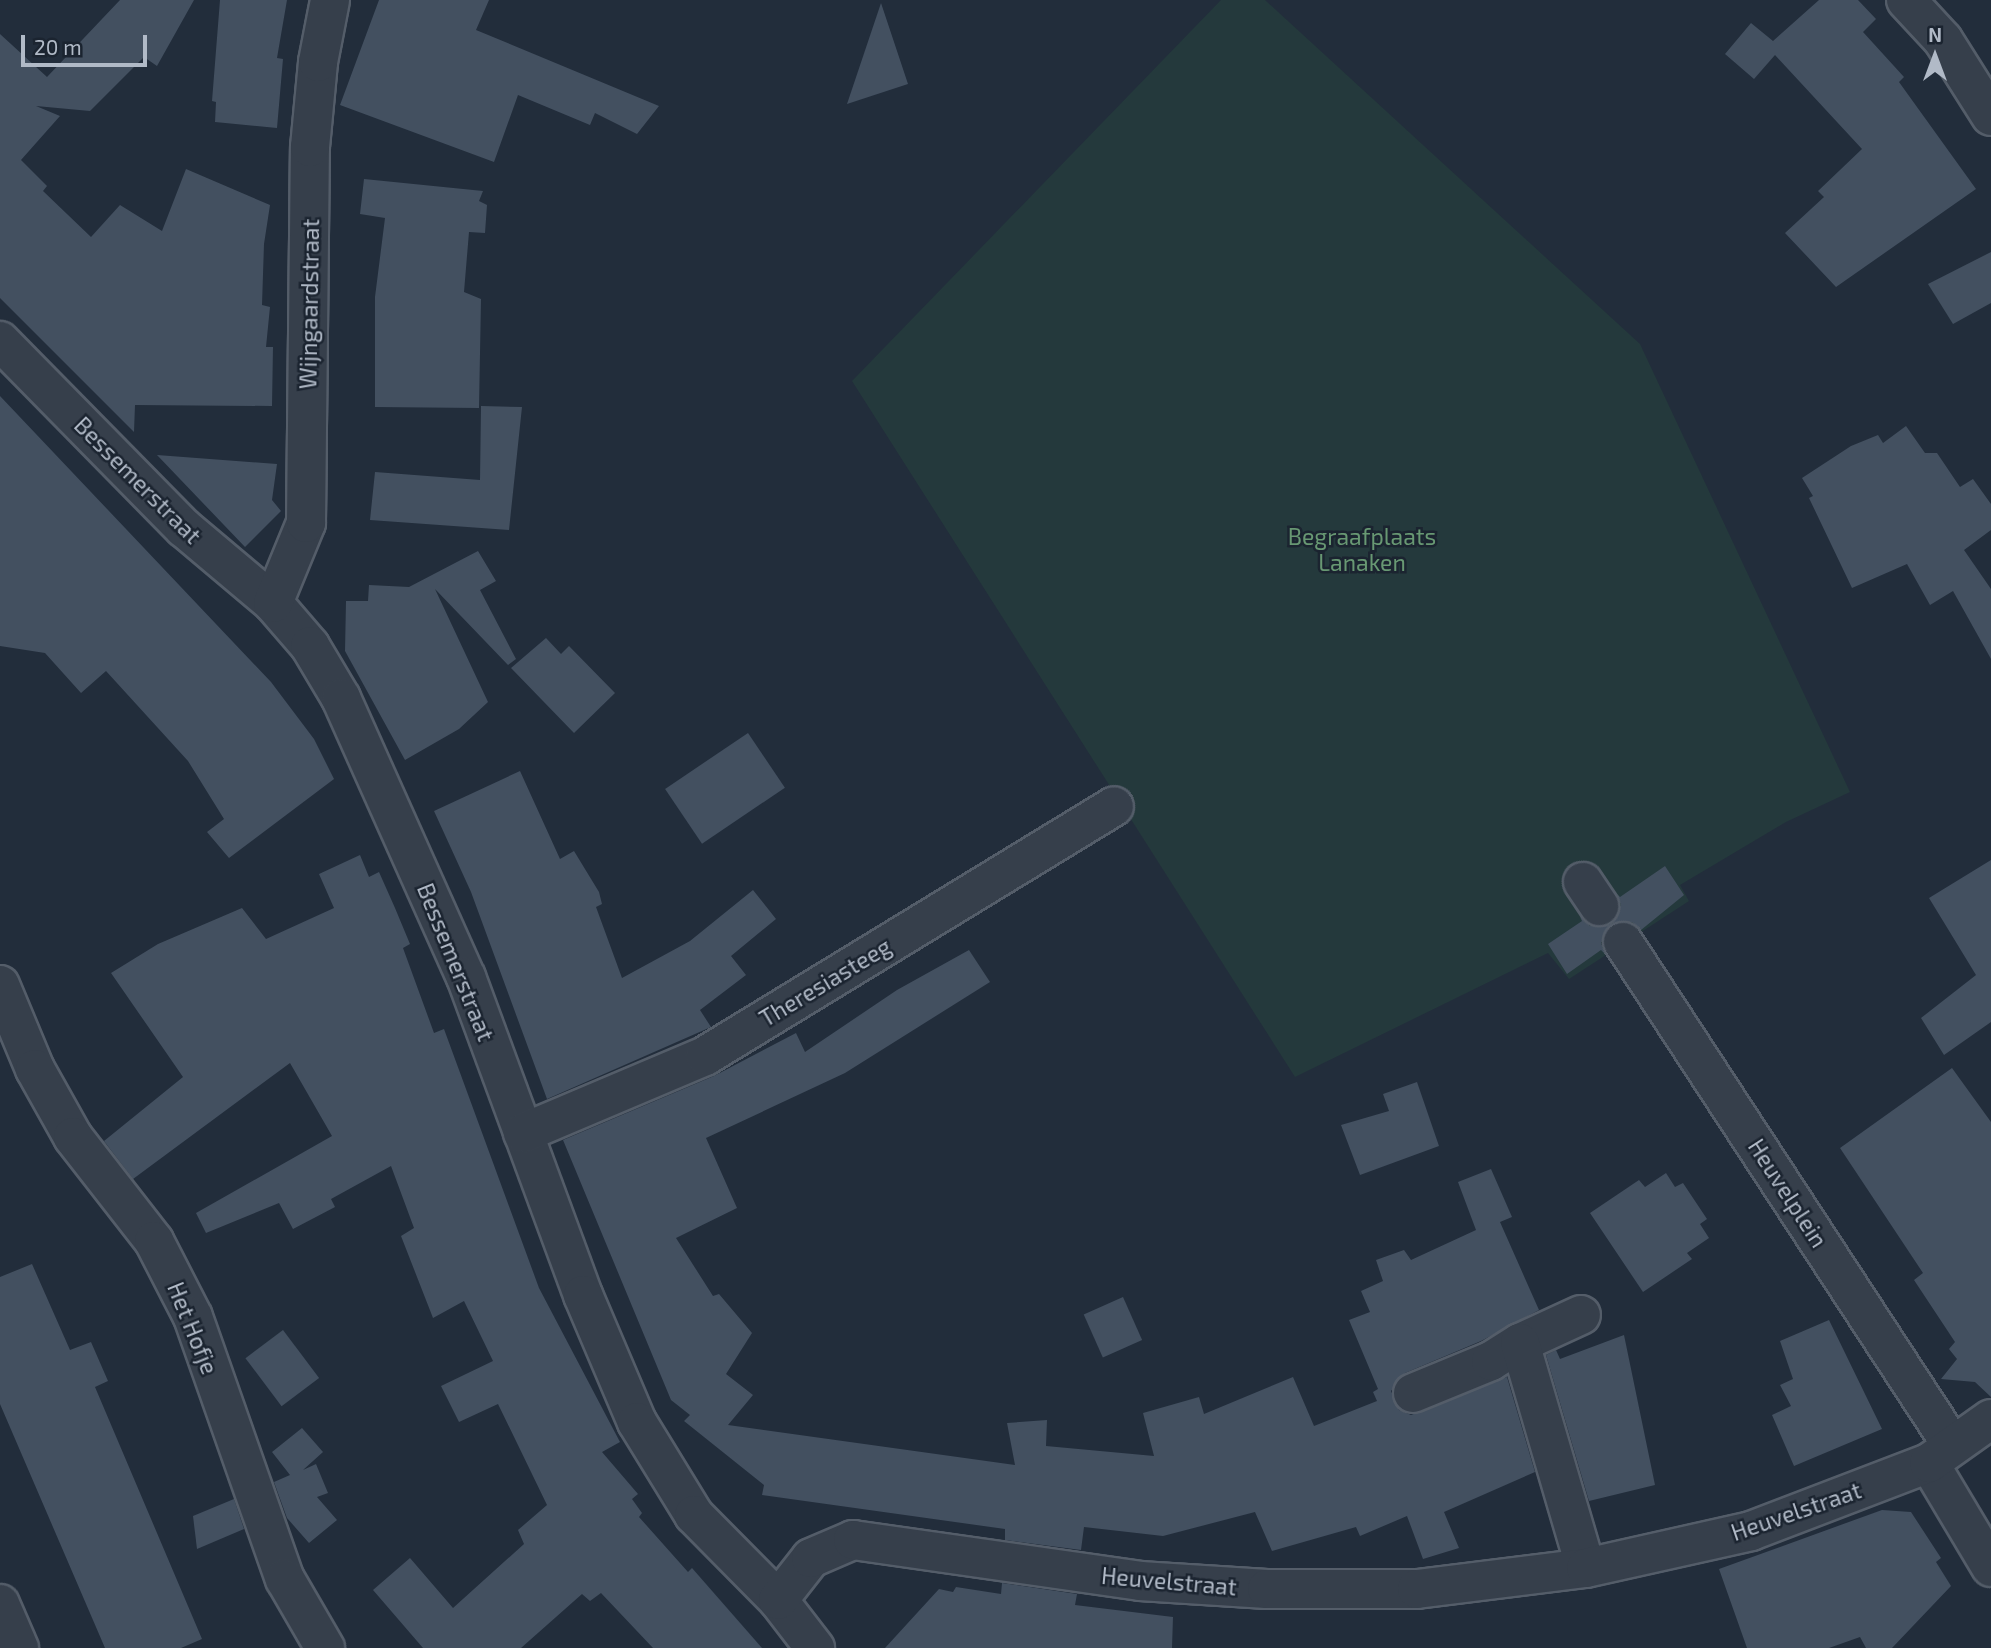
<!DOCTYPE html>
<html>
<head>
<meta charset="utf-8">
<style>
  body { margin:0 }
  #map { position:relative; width:1991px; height:1648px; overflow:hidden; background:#222d3b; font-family:"Exo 2",sans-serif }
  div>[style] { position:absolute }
  .green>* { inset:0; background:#24393c }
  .building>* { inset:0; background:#435060; transform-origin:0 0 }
  .roads { filter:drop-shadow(2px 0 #545d69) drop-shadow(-2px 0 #545d69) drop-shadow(0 2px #545d69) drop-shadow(0 -2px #545d69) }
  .minor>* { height:38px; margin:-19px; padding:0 19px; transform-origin:19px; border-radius:19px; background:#363f4b }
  span { translate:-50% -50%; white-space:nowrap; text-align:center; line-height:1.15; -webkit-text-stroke:5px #1b2430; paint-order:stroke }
  .street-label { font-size:23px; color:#b1bac7 }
  .park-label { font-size:23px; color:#689873 }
  .north { position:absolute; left:1900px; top:21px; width:70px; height:70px; -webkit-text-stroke:5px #1b2430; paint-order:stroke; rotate:0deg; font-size:19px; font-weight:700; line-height:28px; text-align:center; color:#b1bac7 }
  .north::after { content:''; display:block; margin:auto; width:24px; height:32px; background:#b1bac7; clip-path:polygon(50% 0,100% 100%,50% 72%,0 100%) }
  .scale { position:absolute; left:21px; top:35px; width:126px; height:32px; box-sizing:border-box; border:4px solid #b1bac7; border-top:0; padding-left:9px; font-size:21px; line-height:24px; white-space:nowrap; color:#b1bac7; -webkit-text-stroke:5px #1b2430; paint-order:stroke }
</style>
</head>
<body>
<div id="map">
  <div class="green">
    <div style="clip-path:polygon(1221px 0,1265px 0,1640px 344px,1850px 792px,1786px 822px,1680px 885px,1689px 901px,1569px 979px,1548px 953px,1295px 1077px,852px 381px)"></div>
  </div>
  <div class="building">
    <div style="clip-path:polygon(120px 0,194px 0,157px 66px,144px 57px,90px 111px,36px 106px,60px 116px,21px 160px,47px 186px,43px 191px,91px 237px,120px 205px,162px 231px,186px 169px,270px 205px,264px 244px,262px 305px,270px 307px,266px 347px,273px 347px,272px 406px,135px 405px,134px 432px,0 298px,0 34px,47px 77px)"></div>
    <div style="clip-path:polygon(220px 0,287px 0,277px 58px,283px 59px,277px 128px,215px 122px,216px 102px,212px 101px)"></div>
    <div style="clip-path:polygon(379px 0,489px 0,476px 30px,659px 106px,637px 134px,595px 113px,590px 125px,518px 95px,494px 162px,340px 105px)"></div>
    <div style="clip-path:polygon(1819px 0,1858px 0,1876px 19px,1863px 32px,1904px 77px,1899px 82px,1976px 189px,1836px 287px,1785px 233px,1824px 197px,1818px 191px,1862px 149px,1775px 55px,1754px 79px,1725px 54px,1751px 23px,1773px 41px)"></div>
    <div style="clip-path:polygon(881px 3px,908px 84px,847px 104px)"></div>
    <div style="clip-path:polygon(364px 179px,483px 191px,479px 201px,487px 205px,485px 233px,469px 232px,464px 292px,481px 299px,479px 408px,375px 407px,375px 297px,385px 218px,360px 214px)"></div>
    <div style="clip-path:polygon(1991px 252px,1991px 303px,1953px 324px,1928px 284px)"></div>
    <div style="clip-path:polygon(0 396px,271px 682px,314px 739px,334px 779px,229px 858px,207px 832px,224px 819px,188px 761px,106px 671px,81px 693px,45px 653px,0 646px)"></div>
    <div style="clip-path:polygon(481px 406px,522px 407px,509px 530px,370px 520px,375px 472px,480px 480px)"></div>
    <div style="clip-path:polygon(1906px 426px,1925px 453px,1937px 453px,1960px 487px,1973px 479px,1991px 504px,1991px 530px,1964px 550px,1991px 589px,1991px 659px,1953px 591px,1930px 605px,1907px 564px,1852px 588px,1809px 498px,1813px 496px,1802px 478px,1851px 446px,1878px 435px,1883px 443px)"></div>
    <div style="clip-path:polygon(157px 455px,277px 464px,272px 500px,281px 511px,245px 547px)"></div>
    <div style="clip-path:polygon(478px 551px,496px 581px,480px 590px,516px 659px,508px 665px,435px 589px,488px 702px,459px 729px,405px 760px,345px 651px,346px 601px,368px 601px,369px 585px,409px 587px)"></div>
    <div style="clip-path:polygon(546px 638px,561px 654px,569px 646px,615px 693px,574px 733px,511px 668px)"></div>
    <div style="left:748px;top:733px;width:66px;height:100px;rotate:56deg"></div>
    <div style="clip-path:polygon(520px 771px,560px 859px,574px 851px,599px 892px,602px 904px,596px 907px,622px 978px,690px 941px,753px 890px,776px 919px,731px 956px,746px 975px,700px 1010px,711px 1027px,547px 1099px,471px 892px,434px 811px)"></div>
    <div style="clip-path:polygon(360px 855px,369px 877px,379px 872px,395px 908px,410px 944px,403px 948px,434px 1033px,444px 1029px,539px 1288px,620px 1442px,602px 1452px,638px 1494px,632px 1499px,642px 1513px,639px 1517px,688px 1572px,692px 1568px,762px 1648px,653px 1648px,601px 1593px,590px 1601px,582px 1594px,521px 1648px,423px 1648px,373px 1590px,410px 1558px,453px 1608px,524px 1544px,518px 1530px,547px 1505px,498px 1404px,459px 1422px,441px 1386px,493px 1361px,464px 1301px,433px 1318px,401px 1236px,414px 1228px,391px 1166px,331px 1199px,335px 1207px,293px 1229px,279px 1203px,206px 1233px,196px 1213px,332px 1136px,290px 1063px,133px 1179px,104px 1141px,183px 1077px,111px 973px,158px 944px,242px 908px,266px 939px,334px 908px,319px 874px)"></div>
    <div style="clip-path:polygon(1991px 860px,1991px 1022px,1944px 1055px,1921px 1018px,1976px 975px,1929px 898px)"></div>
    <div style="clip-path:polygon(1665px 866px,1684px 895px,1641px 930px,1632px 922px,1612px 923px,1621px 905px,1617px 894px,1620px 897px)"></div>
    <div style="clip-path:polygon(1580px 917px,1590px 926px,1610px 925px,1601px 943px,1605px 954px,1601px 950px,1567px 974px,1548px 944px,1582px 921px)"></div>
    <div style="clip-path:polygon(969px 950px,990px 982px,845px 1073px,706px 1138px,737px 1208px,676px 1238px,713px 1296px,719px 1294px,752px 1333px,726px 1374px,753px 1395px,728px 1425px,1015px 1465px,1007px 1423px,1047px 1420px,1046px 1446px,1154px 1456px,1143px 1413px,1199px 1397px,1204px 1414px,1293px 1377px,1314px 1426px,1377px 1401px,1373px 1392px,1378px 1389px,1349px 1320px,1370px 1312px,1361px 1291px,1383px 1281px,1376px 1260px,1404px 1250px,1411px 1260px,1476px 1230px,1458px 1182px,1491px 1169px,1512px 1217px,1500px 1222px,1539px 1310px,1481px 1341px,1405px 1373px,1391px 1391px,1399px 1410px,1411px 1415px,1507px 1377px,1535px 1472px,1444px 1512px,1459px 1548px,1423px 1559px,1407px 1516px,1360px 1536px,1356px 1527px,1272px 1551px,1255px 1512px,1163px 1536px,1084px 1527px,1081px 1550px,1005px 1540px,1005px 1529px,762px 1495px,764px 1485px,684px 1421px,690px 1415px,671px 1400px,563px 1140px,714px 1076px,796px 1033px,805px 1052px,897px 990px)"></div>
    <div style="clip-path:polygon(1952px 1068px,1991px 1122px,1991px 1397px,1975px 1382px,1941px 1379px,1957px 1359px,1949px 1349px,1955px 1342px,1914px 1280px,1923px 1273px,1840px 1148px)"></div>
    <div style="clip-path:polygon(1417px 1082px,1439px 1146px,1360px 1175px,1341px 1125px,1389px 1111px,1383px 1094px)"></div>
    <div style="clip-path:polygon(1666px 1173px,1675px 1187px,1683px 1183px,1707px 1219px,1700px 1224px,1709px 1238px,1687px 1253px,1692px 1259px,1643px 1292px,1590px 1213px,1639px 1180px,1645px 1187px)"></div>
    <div style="clip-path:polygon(32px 1264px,70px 1350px,91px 1342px,108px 1381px,95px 1387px,202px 1639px,181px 1648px,105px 1648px,0 1404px,0 1277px)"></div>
    <div style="left:1123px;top:1297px;width:47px;height:43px;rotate:66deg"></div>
    <div style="clip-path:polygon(1829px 1320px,1882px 1429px,1794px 1466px,1772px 1415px,1791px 1406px,1780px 1385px,1793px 1379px,1780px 1341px)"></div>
    <div style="left:283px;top:1330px;width:60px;height:47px;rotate:53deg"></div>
    <div style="clip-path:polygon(1624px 1335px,1655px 1485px,1589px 1501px,1546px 1355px,1556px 1350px,1560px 1359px)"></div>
    <div style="clip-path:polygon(302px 1428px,323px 1452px,303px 1470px,316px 1464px,328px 1493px,317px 1497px,337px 1520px,309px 1543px,287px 1518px,274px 1482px,290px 1475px,272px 1452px)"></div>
    <div style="clip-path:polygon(234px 1499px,244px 1529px,197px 1549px,193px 1516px)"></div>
    <div style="clip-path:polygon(1882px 1510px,1911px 1512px,1941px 1558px,1936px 1562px,1951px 1586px,1892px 1648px,1866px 1648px,1860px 1637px,1829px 1648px,1747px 1648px,1719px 1569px)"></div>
    <div style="clip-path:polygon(1002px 1583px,1077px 1594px,1075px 1605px,1173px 1617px,1172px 1648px,885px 1648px,939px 1589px,953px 1592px,956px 1587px,1001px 1594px)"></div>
  </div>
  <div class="roads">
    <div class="minor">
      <div style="left:1906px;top:0;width:54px;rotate:47.2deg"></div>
      <div style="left:1943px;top:40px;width:90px;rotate:57.7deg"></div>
      <div style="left:0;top:341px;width:262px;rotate:45.5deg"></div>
      <div style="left:184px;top:528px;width:116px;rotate:40.1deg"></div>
      <div style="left:273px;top:603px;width:57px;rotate:49.3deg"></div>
      <div style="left:310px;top:646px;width:61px;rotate:59.2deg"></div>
      <div style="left:341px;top:698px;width:306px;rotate:65.9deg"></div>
      <div style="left:466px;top:977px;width:339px;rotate:69.8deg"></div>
      <div style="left:583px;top:1295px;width:138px;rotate:67deg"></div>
      <div style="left:637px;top:1422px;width:109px;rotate:58.5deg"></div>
      <div style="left:694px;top:1515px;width:120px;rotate:45.3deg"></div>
      <div style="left:778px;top:1600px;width:61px;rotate:52.4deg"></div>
      <div style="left:273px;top:603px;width:87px;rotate:-67.6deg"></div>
      <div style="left:306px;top:523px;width:376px;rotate:-89.4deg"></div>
      <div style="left:310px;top:147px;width:85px;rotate:-84.6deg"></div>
      <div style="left:318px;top:62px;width:63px;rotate:-79deg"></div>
      <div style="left:1583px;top:882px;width:29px;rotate:56deg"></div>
      <div style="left:1623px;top:942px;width:601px;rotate:56.81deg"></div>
      <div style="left:0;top:985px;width:91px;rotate:67.4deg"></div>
      <div style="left:35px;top:1069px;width:78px;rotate:60.8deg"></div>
      <div style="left:73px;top:1137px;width:132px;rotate:52.1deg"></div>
      <div style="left:154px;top:1241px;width:85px;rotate:62.8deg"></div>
      <div style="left:193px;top:1317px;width:278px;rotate:70.7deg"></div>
      <div style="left:285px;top:1579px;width:80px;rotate:59.9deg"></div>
      <div style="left:523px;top:1133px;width:198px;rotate:-22.9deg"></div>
      <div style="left:705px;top:1056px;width:479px;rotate:-31.4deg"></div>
      <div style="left:1520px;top:1343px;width:67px;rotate:-24.7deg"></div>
      <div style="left:1413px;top:1393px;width:84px;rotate:-22.3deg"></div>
      <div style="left:1491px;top:1361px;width:34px;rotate:-32deg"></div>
      <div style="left:1520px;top:1343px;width:234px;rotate:73.7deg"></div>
      <div style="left:1929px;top:1463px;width:121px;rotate:59.2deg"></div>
      <div style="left:778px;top:1600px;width:53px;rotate:-51.8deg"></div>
      <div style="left:811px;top:1558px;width:46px;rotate:-23.2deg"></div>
      <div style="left:853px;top:1540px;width:290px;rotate:8.1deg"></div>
      <div style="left:1140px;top:1581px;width:127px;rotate:3.6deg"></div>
      <div style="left:1267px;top:1589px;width:150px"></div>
      <div style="left:1417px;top:1589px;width:170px;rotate:-7.1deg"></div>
      <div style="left:1586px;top:1568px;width:169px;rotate:-12.6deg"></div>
      <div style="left:1751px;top:1531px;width:191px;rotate:-20.9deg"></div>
      <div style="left:1929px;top:1463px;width:76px;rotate:-35.4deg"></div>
      <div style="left:0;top:1604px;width:48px;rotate:66.6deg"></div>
    </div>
  </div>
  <div class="street-label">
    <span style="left:309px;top:304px;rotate:-89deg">Wijngaardstraat</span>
    <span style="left:138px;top:480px;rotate:45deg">Bessemerstraat</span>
    <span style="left:456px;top:962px;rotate:68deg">Bessemerstraat</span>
    <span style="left:825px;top:982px;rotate:-31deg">Theresiasteeg</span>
    <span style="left:1788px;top:1193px;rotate:57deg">Heuvelplein</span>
    <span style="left:193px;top:1328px;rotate:68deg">Het Hofje</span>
    <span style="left:1796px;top:1511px;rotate:-19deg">Heuvelstraat</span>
    <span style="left:1169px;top:1581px;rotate:5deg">Heuvelstraat</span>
  </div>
  <div class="park-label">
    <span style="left:1362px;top:549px">Begraafplaats<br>Lanaken</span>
  </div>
  <div class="north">N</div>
  <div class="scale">20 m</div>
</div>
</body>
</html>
